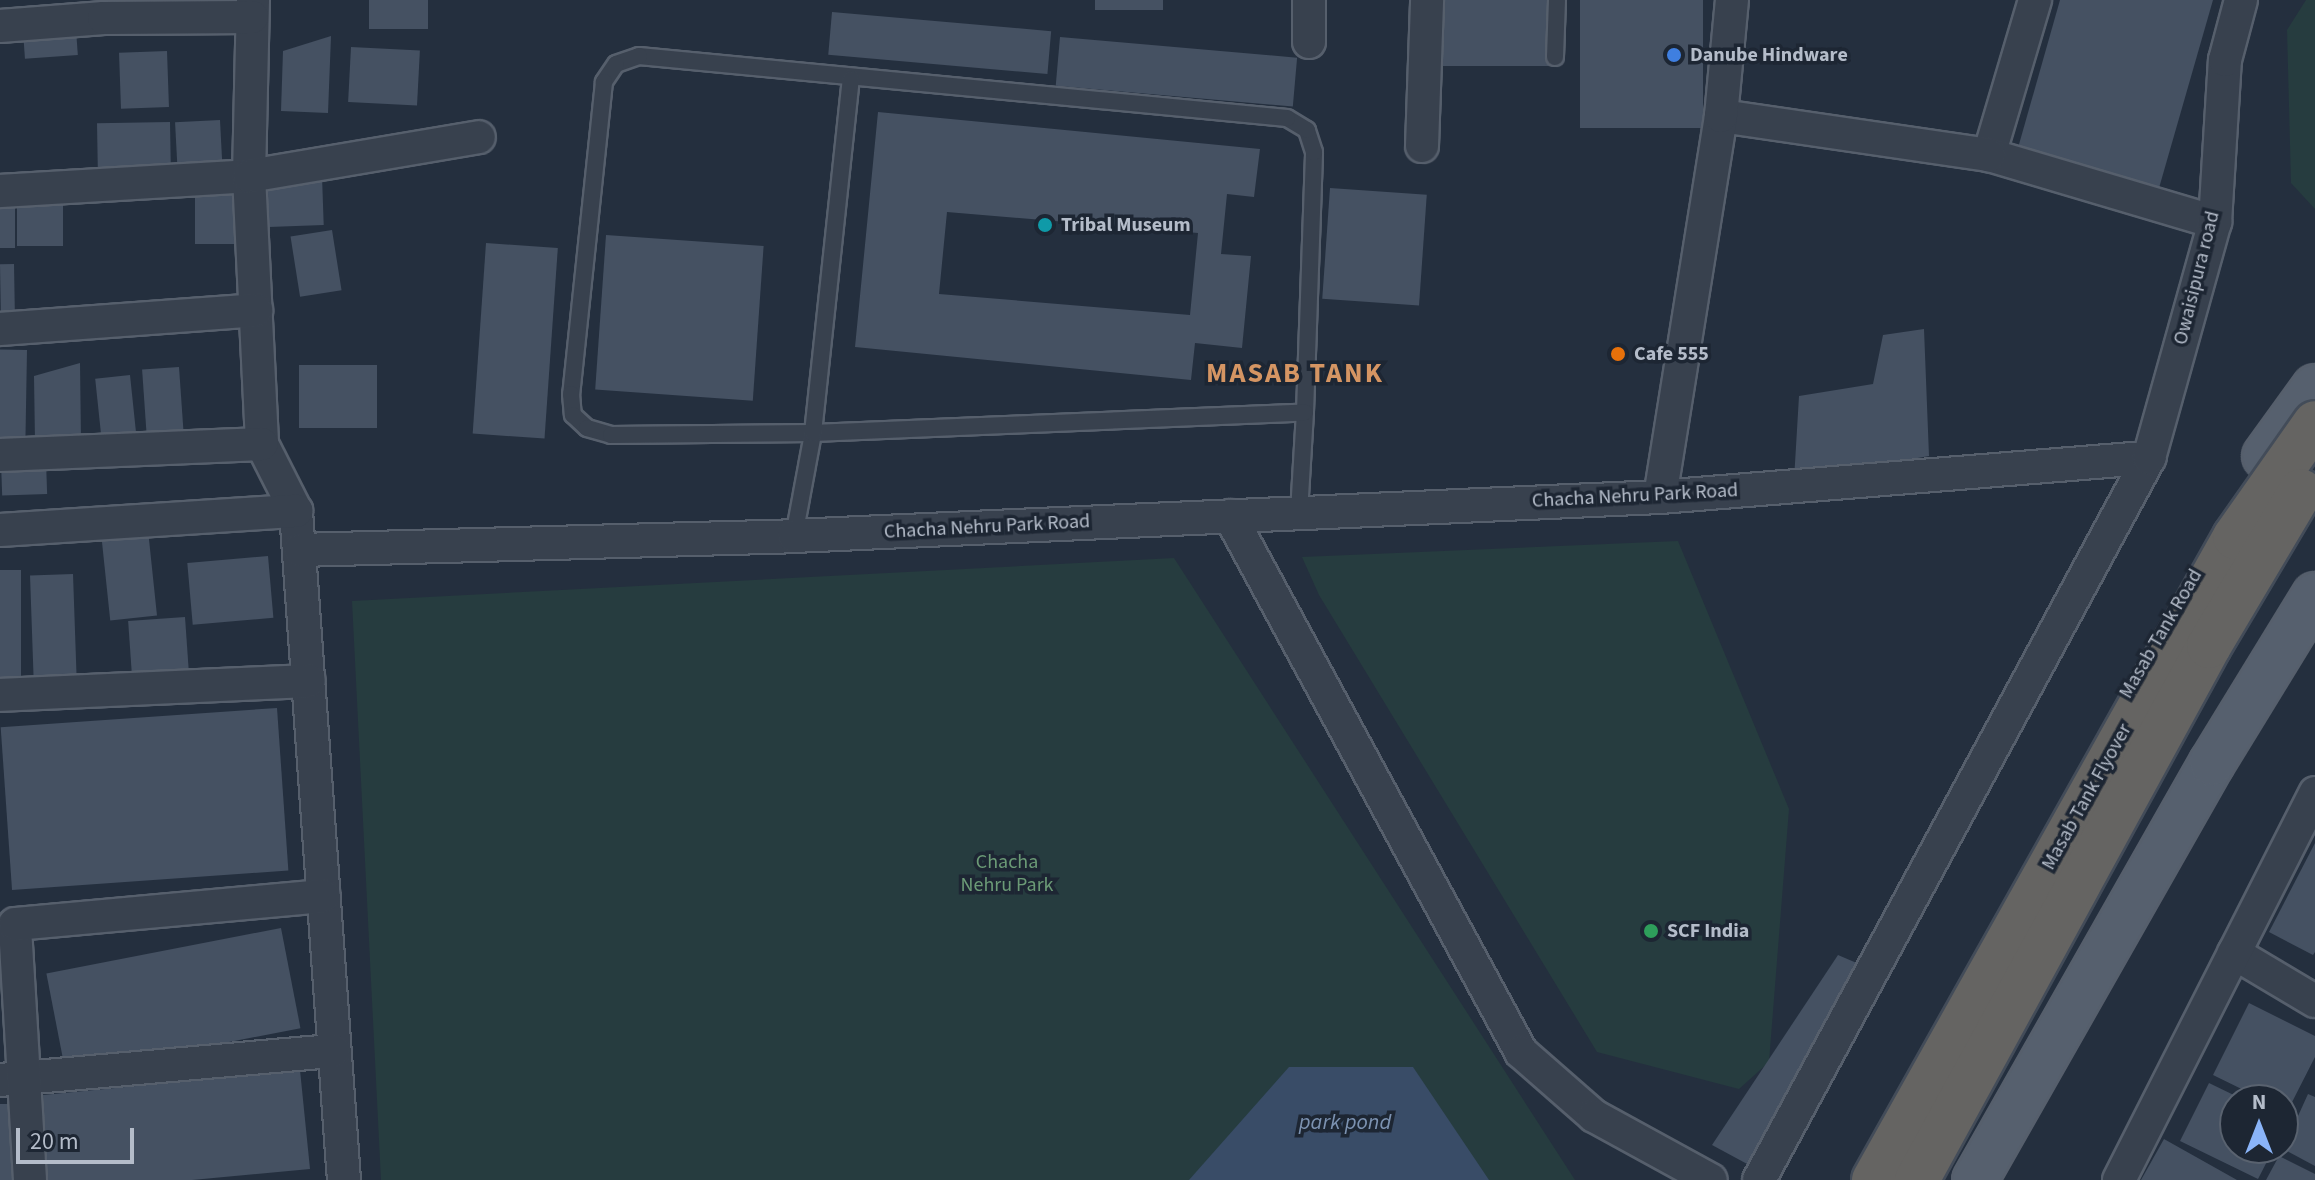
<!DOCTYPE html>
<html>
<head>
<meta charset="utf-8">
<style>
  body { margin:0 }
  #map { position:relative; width:2315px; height:1180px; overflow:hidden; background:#242f3e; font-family:"Source Sans 3",sans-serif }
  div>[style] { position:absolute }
  .green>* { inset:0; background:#263c3f }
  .water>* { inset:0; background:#394c67 }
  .building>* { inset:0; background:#455162; transform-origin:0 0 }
  .roads { filter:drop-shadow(2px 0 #565f6c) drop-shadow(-2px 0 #565f6c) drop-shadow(0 2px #565f6c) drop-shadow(0 -2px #565f6c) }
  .service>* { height:16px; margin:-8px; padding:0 8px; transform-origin:8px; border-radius:8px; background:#38414e }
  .minor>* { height:32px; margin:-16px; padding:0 16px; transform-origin:16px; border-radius:16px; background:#38414e }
  .primary>* { height:44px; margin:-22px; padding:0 22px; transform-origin:22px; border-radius:22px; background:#56606e }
  .bridges { filter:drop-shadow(2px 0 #434c59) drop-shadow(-2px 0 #434c59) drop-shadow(0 2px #434c59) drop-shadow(0 -2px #434c59) }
  .trunk-bridge>* { height:44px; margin:-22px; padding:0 22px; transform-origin:22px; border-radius:22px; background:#656462 }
  .dots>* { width:22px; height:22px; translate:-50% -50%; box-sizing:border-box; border:4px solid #1d2633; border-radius:50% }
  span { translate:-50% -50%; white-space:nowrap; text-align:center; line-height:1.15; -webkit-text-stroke:7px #1d2633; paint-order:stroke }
  .poi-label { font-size:20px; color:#b4bcc9; font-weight:700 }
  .left { translate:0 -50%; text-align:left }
  .street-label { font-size:20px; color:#b4bcc9 }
  .park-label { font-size:20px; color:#6b9a76 }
  .water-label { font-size:22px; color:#7c92b1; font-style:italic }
  .district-label { font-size:28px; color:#d59563; font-weight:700; letter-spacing:2px }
  .north { position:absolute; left:2219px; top:1084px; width:80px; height:80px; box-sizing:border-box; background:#1d2633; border:2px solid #59626f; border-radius:50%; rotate:0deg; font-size:22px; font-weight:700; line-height:32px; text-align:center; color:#b4bcc9 }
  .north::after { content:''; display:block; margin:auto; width:28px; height:36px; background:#8ab4f8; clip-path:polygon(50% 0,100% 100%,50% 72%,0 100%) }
  .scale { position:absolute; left:16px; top:1128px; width:118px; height:36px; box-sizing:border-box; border:4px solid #b4bcc9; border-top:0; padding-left:10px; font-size:24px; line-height:28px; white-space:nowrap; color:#b4bcc9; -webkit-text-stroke:6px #1d2633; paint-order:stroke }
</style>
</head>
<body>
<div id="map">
  <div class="green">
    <div style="clip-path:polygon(2306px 0,2315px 0,2315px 209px,2291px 183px,2287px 30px)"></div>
    <div style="clip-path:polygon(1678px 541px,1789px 809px,1769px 1062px,1739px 1089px,1597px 1052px,1319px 595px,1302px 557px)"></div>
    <div style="clip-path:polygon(1174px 558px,1575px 1180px,381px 1180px,352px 601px)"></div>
  </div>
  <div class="water">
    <div style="clip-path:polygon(1289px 1067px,1413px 1067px,1489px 1180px,1189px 1180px)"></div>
  </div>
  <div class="building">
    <div style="left:369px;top:0;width:59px;height:29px"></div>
    <div style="left:1095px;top:0;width:68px;height:10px"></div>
    <div style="left:1434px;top:0;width:116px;height:66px"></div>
    <div style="left:1580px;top:0;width:123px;height:128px"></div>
    <div style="clip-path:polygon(2060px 0,2213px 0,2157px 195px,2016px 155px)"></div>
    <div style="left:832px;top:12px;width:220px;height:43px;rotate:5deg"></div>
    <div style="left:76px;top:29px;width:26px;height:53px;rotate:86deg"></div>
    <div style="clip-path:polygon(331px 36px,328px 113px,281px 111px,283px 51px)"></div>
    <div style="left:1060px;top:37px;width:238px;height:49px;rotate:5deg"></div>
    <div style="left:351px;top:47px;width:69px;height:55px;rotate:3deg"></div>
    <div style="left:167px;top:51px;width:56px;height:48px;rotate:88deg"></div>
    <div style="clip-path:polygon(evenodd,878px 112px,1260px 149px,1254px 197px,1227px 194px,1221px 254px,1251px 256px,1242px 348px,1195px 343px,1191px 380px,855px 347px,878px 112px,947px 212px,1198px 233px,1190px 315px,939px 294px,947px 212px)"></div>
    <div style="left:220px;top:120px;width:51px;height:45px;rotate:87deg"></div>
    <div style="left:170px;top:122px;width:55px;height:73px;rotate:89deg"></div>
    <div style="left:322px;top:176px;width:49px;height:55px;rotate:88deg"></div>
    <div style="left:195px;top:187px;width:40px;height:57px"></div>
    <div style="left:1330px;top:188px;width:97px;height:111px;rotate:4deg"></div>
    <div style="left:17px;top:191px;width:46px;height:55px"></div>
    <div style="left:0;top:198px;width:15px;height:50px"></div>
    <div style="left:332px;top:230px;width:61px;height:42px;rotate:81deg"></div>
    <div style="left:606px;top:235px;width:158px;height:155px;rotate:4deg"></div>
    <div style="left:486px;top:243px;width:72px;height:191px;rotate:4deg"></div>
    <div style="left:14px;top:264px;width:54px;height:14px;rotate:89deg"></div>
    <div style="clip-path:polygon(1924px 329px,1929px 456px,1794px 480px,1799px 396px,1873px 384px,1883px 335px)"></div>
    <div style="left:27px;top:350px;width:90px;height:28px;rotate:91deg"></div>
    <div style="clip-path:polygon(80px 363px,81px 442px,35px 442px,34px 376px)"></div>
    <div style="left:299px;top:365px;width:78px;height:63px"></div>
    <div style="left:179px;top:367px;width:68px;height:37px;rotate:86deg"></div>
    <div style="left:130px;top:375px;width:62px;height:35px;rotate:84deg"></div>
    <div style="left:46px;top:461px;width:33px;height:45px;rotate:88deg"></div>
    <div style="left:148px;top:530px;width:86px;height:47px;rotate:84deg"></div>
    <div style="left:268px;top:556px;width:62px;height:81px;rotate:85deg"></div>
    <div style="left:0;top:570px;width:21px;height:119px"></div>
    <div style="left:73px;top:574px;width:112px;height:43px;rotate:88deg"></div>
    <div style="left:185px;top:617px;width:57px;height:57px;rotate:86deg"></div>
    <div style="left:277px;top:708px;width:163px;height:277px;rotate:86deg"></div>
    <div style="clip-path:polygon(2315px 843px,2315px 952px,2313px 955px,2269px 932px)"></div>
    <div style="left:281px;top:928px;width:102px;height:239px;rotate:79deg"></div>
    <div style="clip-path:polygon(1838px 955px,1866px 967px,1749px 1165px,1712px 1145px)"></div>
    <div style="clip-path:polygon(2249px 1003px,2315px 1036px,2315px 1057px,2287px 1112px,2283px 1100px,2264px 1100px,2213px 1075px)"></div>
    <div style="clip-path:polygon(300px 1070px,310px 1169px,192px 1180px,47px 1180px,43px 1095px)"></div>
    <div style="clip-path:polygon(2209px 1083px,2244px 1100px,2235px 1100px,2235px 1148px,2274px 1148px,2258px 1179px,2180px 1141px)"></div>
    <div style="clip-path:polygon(2308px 1094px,2315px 1097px,2315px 1166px,2283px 1149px)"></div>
    <div style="clip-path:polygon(0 1104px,8px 1104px,12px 1180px,0 1180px)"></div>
    <div style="clip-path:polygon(2164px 1139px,2237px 1180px,2141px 1180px)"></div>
    <div style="clip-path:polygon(2279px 1156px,2315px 1174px,2315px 1180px,2266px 1180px)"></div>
  </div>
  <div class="roads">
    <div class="service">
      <div style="left:1555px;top:57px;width:57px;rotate:-88deg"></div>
      <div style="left:1299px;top:513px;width:101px;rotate:-86.6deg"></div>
      <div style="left:1305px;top:412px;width:260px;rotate:-88deg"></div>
      <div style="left:1314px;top:152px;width:23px;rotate:-108deg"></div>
      <div style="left:1307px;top:130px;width:23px;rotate:-149deg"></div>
      <div style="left:1287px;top:118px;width:651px;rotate:-174.53deg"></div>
      <div style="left:639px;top:56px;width:24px;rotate:161deg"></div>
      <div style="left:616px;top:64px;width:22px;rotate:124deg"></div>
      <div style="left:604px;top:82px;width:314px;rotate:96deg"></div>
      <div style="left:571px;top:394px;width:21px;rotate:85deg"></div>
      <div style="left:573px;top:415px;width:19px;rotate:43deg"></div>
      <div style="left:587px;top:428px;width:25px;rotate:16deg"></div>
      <div style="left:611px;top:435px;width:202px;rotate:-0.6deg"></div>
      <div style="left:813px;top:433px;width:492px;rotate:-2.4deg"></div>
      <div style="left:794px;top:536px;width:105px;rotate:-79.5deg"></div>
      <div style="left:813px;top:433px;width:356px;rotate:-83.9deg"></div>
    </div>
    <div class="minor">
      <div style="left:253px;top:0;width:176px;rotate:91.3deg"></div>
      <div style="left:249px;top:176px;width:268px;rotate:87.2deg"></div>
      <div style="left:262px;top:444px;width:75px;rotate:63.1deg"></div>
      <div style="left:296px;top:511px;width:671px;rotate:85.9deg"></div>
      <div style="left:2035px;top:0;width:162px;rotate:106.5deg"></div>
      <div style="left:1989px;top:155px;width:236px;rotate:16.5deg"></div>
      <div style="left:0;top:26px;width:104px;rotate:-4.4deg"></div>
      <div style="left:104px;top:18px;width:148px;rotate:-0.4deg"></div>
      <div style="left:1309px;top:42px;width:42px;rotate:-90deg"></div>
      <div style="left:1721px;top:116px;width:271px;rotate:8.3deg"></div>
      <div style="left:1422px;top:146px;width:146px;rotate:-88deg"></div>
      <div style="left:0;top:191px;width:249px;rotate:-3.4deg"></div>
      <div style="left:249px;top:176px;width:233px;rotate:-9.6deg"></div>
      <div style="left:0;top:329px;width:257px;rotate:-4.2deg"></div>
      <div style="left:0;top:455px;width:262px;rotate:-2.4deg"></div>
      <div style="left:1660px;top:497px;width:386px;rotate:-80.9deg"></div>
      <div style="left:1721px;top:116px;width:117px;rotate:-84.6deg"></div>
      <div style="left:1230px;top:516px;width:610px;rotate:61.5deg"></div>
      <div style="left:1521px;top:1052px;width:97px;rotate:41.2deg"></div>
      <div style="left:1594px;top:1116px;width:133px;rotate:28.7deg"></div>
      <div style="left:0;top:530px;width:297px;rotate:-3.7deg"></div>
      <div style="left:300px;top:550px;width:494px;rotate:-1.6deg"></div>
      <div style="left:794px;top:536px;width:867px;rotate:-2.58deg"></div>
      <div style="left:1660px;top:497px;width:491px;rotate:-4.6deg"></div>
      <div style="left:0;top:695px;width:309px;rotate:-2.6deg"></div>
      <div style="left:2234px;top:953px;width:94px;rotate:30.7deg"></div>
      <div style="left:0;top:1080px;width:335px;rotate:-5deg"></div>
      <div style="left:30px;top:1180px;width:256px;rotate:-93.4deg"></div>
      <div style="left:15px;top:924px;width:310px;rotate:-5.2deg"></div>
      <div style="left:1759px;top:1180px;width:821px;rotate:-61.62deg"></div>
      <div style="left:2149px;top:458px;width:245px;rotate:-74.4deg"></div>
      <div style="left:2215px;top:222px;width:162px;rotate:-86.5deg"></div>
      <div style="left:2225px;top:60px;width:62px;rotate:-75.1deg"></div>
      <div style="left:2119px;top:1180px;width:434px;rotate:-63.1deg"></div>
    </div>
    <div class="primary">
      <div style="left:2265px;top:456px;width:85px;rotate:-54.1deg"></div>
      <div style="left:1975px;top:1180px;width:480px;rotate:-60.4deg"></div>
      <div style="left:2212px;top:763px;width:197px;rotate:-58.5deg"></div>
    </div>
  </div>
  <div class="bridges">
    <div class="trunk-bridge">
      <div style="left:1874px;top:1180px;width:737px;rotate:-60.69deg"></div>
      <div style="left:2235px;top:537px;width:139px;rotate:-54.9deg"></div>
      <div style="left:1917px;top:1180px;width:609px;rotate:-61.33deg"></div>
      <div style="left:2209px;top:646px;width:180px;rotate:-59.3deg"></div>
    </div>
  </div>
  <div class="dots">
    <div style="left:1674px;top:55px;background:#3f7fe0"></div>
    <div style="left:1045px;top:225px;background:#0f9aa8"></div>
    <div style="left:1618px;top:354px;background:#e8710a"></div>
    <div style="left:1651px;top:931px;background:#2e9e5b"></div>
  </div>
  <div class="poi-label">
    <span class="left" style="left:1690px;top:55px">Danube Hindware</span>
    <span class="left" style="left:1061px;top:225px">Tribal Museum</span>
    <span class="left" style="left:1634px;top:354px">Cafe 555</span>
    <span class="left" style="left:1667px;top:931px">SCF India</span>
  </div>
  <div class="street-label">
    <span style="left:2197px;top:278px;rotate:-76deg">Owaisipura road</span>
    <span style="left:1635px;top:496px;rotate:-3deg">Chacha Nehru Park Road</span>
    <span style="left:987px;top:527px;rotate:-3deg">Chacha Nehru Park Road</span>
    <span style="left:2161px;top:634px;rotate:-60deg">Masab Tank Road</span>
    <span style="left:2087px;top:797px;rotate:-61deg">Masab Tank Flyover</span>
  </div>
  <div class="park-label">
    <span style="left:1007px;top:874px">Chacha<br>Nehru Park</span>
  </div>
  <div class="water-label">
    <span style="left:1345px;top:1123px">park pond</span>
  </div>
  <div class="district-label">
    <span style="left:1295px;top:373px">MASAB TANK</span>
  </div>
  <div class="north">N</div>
  <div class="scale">20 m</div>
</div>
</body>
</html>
